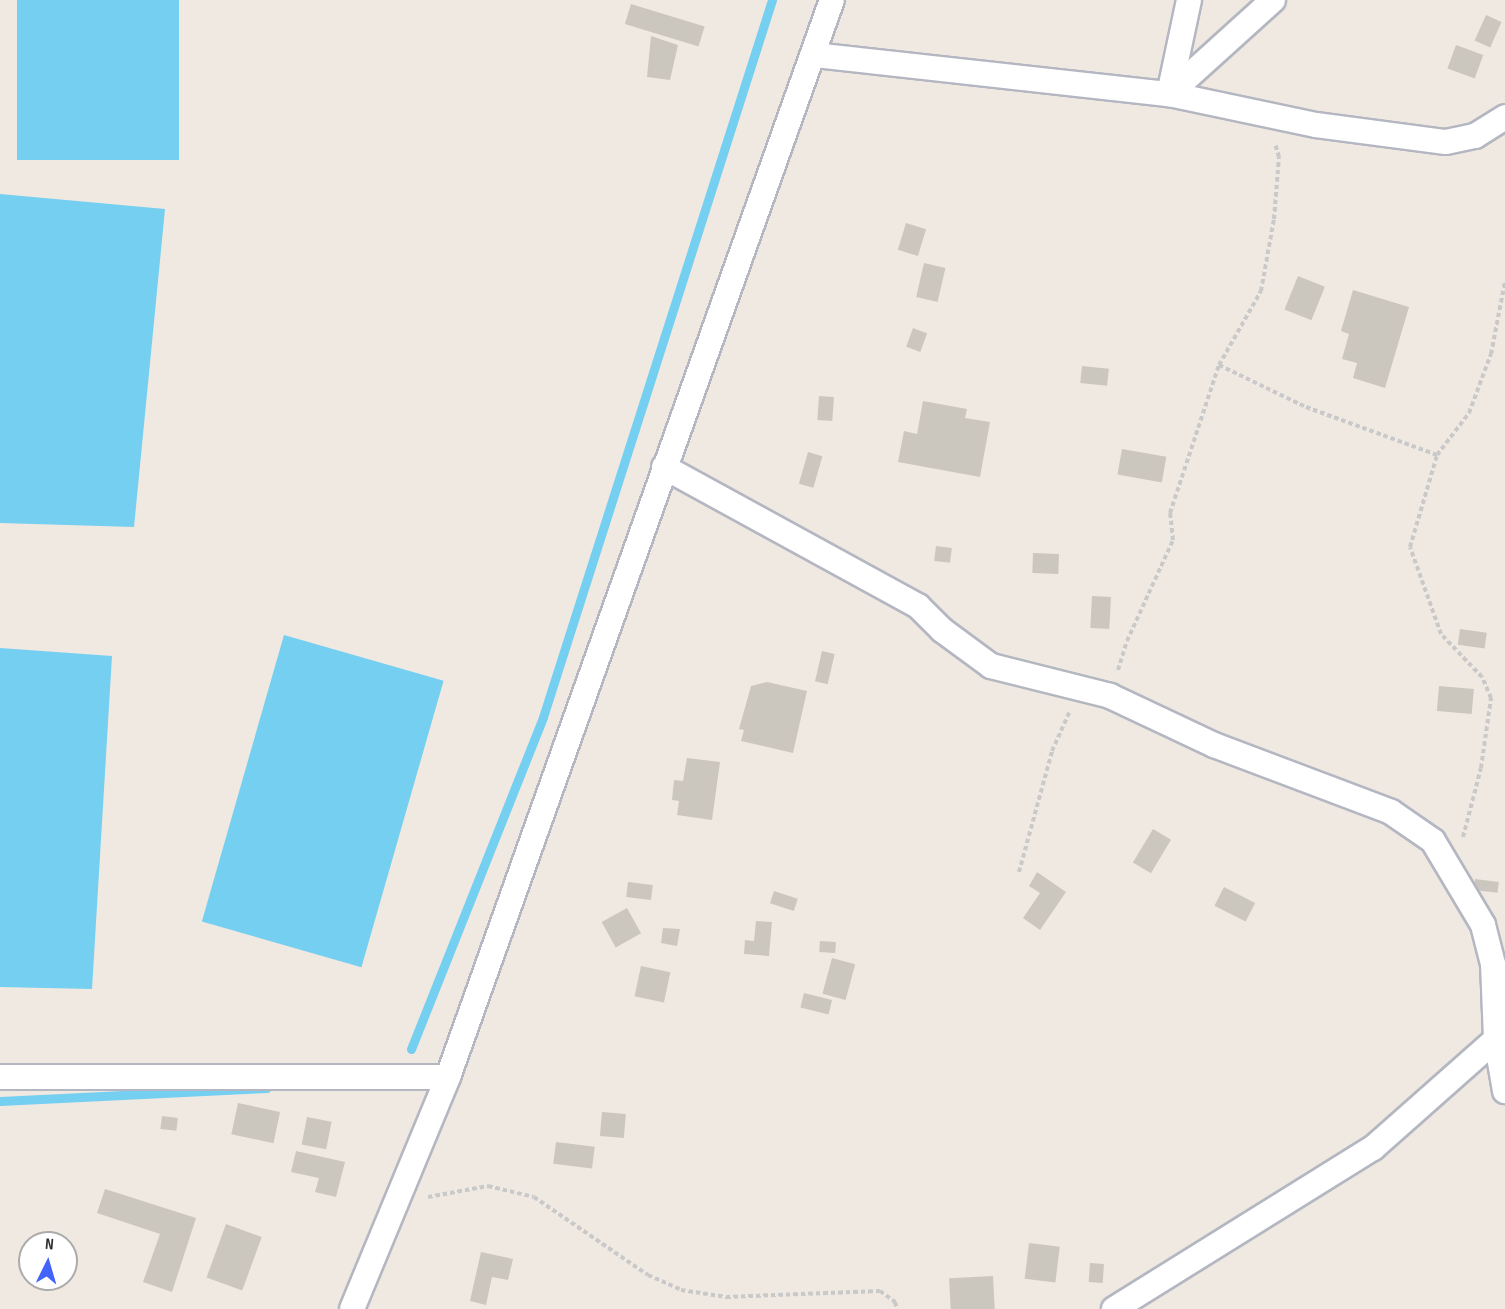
<!DOCTYPE html>
<html>
<head>
<meta charset="utf-8">
<style>
  body { margin:0 }
  #map { position:relative; width:1505px; height:1309px; overflow:hidden; background:#efe9e1; font-family:"Sofia Sans Condensed",sans-serif }
  div>[style] { position:absolute }
  .water>* { inset:0; background:#75cff0; transform-origin:0 0 }
  .stream>* { height:9px; margin:-4.5px; padding:0 4.5px; transform-origin:4.5px; border-radius:4.5px; background:#75cff0 }
  .building>* { inset:0; background:#cbc7bf; transform-origin:0 0 }
  .path>* { height:4px; margin-top:-2px; transform-origin:0; background:repeating-linear-gradient(90deg,#c9c9c9 0 4.5px,transparent 0 7.5px) }
  .roads { filter:drop-shadow(2px 0 #b4b7c1) drop-shadow(-2px 0 #b4b7c1) drop-shadow(0 2px #b4b7c1) drop-shadow(0 -2px #b4b7c1) }
  .minor>* { height:24px; margin:-12px; padding:0 12px; transform-origin:12px; border-radius:12px; background:#fff }
  span { translate:-50% -50%; white-space:nowrap; text-align:center; line-height:1.15; -webkit-text-stroke:6px #fff; paint-order:stroke }
  .north { position:absolute; left:18px; top:1231px; width:60px; height:60px; box-sizing:border-box; background:#fff; border:2px solid #ababab; border-radius:50%; rotate:5deg; font-size:16px; font-weight:700; line-height:24px; text-align:center; color:#2e2e2e }
  .north::after { content:''; display:block; margin:auto; width:21px; height:27px; background:#4264fb; clip-path:polygon(50% 0,100% 100%,50% 72%,0 100%) }
</style>
</head>
<body>
<div id="map">
  <div class="water">
    <div style="left:17px;top:0;width:162px;height:160px"></div>
    <div style="clip-path:polygon(0 194px,165px 209px,134px 527px,0 523px)"></div>
    <div style="left:284px;top:635px;width:166px;height:298px;rotate:16deg"></div>
    <div style="clip-path:polygon(0 648px,112px 656px,92px 989px,0 987px)"></div>
  </div>
  <div class="stream">
    <div style="left:411px;top:1049px;width:357px;rotate:-68.3deg"></div>
    <div style="left:543px;top:717px;width:753px;rotate:-72.29deg"></div>
    <div style="left:0;top:1101px;width:267px;rotate:-2.8deg"></div>
  </div>
  <div class="building">
    <div style="left:631px;top:4px;width:77px;height:21px;rotate:17deg"></div>
    <div style="left:1486px;top:15px;width:17px;height:28px;rotate:24deg"></div>
    <div style="clip-path:polygon(651px 36px,678px 45px,670px 80px,647px 77px)"></div>
    <div style="left:1456px;top:45px;width:29px;height:25px;rotate:20deg"></div>
    <div style="left:906px;top:223px;width:21px;height:28px;rotate:17deg"></div>
    <div style="left:924px;top:263px;width:22px;height:35px;rotate:13deg"></div>
    <div style="left:1298px;top:276px;width:29px;height:36px;rotate:22deg"></div>
    <div style="clip-path:polygon(1353px 290px,1409px 307px,1385px 388px,1353px 378px,1357px 363px,1342px 359px,1349px 334px,1341px 331px)"></div>
    <div style="left:913px;top:328px;width:15px;height:20px;rotate:20deg"></div>
    <div style="left:1082px;top:366px;width:27px;height:17px;rotate:6deg"></div>
    <div style="left:819px;top:396px;width:15px;height:24px;rotate:4deg"></div>
    <div style="clip-path:polygon(923px 401px,967px 409px,965px 418px,990px 422px,980px 477px,898px 462px,904px 431px,917px 434px)"></div>
    <div style="left:1122px;top:449px;width:45px;height:26px;rotate:10deg"></div>
    <div style="left:808px;top:452px;width:15px;height:33px;rotate:16deg"></div>
    <div style="left:936px;top:546px;width:16px;height:15px;rotate:7deg"></div>
    <div style="left:1033px;top:553px;width:26px;height:20px;rotate:2deg"></div>
    <div style="left:1092px;top:596px;width:19px;height:32px;rotate:3deg"></div>
    <div style="left:1460px;top:629px;width:27px;height:16px;rotate:8deg"></div>
    <div style="left:822px;top:651px;width:13px;height:31px;rotate:13deg"></div>
    <div style="clip-path:polygon(767px 682px,807px 691px,793px 753px,741px 741px,744px 730px,739px 729px,751px 686px)"></div>
    <div style="left:1439px;top:686px;width:35px;height:25px;rotate:5deg"></div>
    <div style="clip-path:polygon(687px 758px,720px 762px,712px 820px,677px 815px,679px 801px,672px 800px,674px 780px,683px 781px)"></div>
    <div style="left:1153px;top:829px;width:21px;height:39px;rotate:31deg"></div>
    <div style="clip-path:polygon(1037px 872px,1066px 892px,1040px 930px,1023px 918px,1040px 893px,1029px 886px)"></div>
    <div style="left:1475px;top:879px;width:24px;height:11px;rotate:7deg"></div>
    <div style="left:628px;top:882px;width:25px;height:15px;rotate:7deg"></div>
    <div style="left:1224px;top:887px;width:35px;height:21px;rotate:27deg"></div>
    <div style="left:774px;top:891px;width:25px;height:13px;rotate:18deg"></div>
    <div style="left:627px;top:908px;width:29px;height:29px;rotate:61deg"></div>
    <div style="clip-path:polygon(756px 921px,772px 922px,769px 956px,744px 954px,745px 940px,754px 941px)"></div>
    <div style="clip-path:polygon(663px 928px,680px 929px,677px 946px,661px 943px)"></div>
    <div style="left:820px;top:941px;width:16px;height:11px;rotate:4deg"></div>
    <div style="left:832px;top:958px;width:24px;height:37px;rotate:15deg"></div>
    <div style="left:641px;top:966px;width:30px;height:31px;rotate:12deg"></div>
    <div style="left:804px;top:993px;width:29px;height:15px;rotate:14deg"></div>
    <div style="left:238px;top:1103px;width:43px;height:32px;rotate:12deg"></div>
    <div style="left:602px;top:1112px;width:24px;height:24px;rotate:5deg"></div>
    <div style="left:162px;top:1116px;width:16px;height:13px;rotate:7deg"></div>
    <div style="left:307px;top:1117px;width:25px;height:28px;rotate:11deg"></div>
    <div style="left:556px;top:1142px;width:39px;height:22px;rotate:7deg"></div>
    <div style="clip-path:polygon(296px 1151px,345px 1162px,336px 1197px,315px 1192px,319px 1178px,291px 1172px)"></div>
    <div style="clip-path:polygon(105px 1189px,196px 1218px,172px 1292px,143px 1282px,160px 1234px,97px 1213px)"></div>
    <div style="left:226px;top:1224px;width:38px;height:57px;rotate:20deg"></div>
    <div style="left:1029px;top:1243px;width:31px;height:36px;rotate:7deg"></div>
    <div style="clip-path:polygon(481px 1252px,513px 1259px,508px 1280px,492px 1277px,486px 1305px,470px 1301px)"></div>
    <div style="left:1090px;top:1263px;width:14px;height:19px;rotate:4deg"></div>
    <div style="left:993px;top:1276px;width:33px;height:44px;rotate:87deg"></div>
  </div>
  <div class="path">
    <div style="left:1219px;top:365px;width:97px;rotate:25.8deg"></div>
    <div style="left:1306px;top:407px;width:140px;rotate:20.1deg"></div>
    <div style="left:1118px;top:670px;width:30px;rotate:-73deg"></div>
    <div style="left:1127px;top:641px;width:111px;rotate:-65.5deg"></div>
    <div style="left:1173px;top:540px;width:27px;rotate:-96deg"></div>
    <div style="left:1170px;top:513px;width:156px;rotate:-71.7deg"></div>
    <div style="left:1219px;top:365px;width:85px;rotate:-60.4deg"></div>
    <div style="left:1261px;top:291px;width:73px;rotate:-79.8deg"></div>
    <div style="left:1274px;top:219px;width:62px;rotate:-85.4deg"></div>
    <div style="left:1279px;top:157px;width:15px;rotate:-106deg"></div>
    <div style="left:1463px;top:837px;width:71px;rotate:-75.4deg"></div>
    <div style="left:1481px;top:768px;width:71px;rotate:-81.9deg"></div>
    <div style="left:1491px;top:698px;width:23px;rotate:-113deg"></div>
    <div style="left:1482px;top:677px;width:59px;rotate:-133.6deg"></div>
    <div style="left:1441px;top:634px;width:92px;rotate:-109.6deg"></div>
    <div style="left:1410px;top:547px;width:96px;rotate:-73.6deg"></div>
    <div style="left:1437px;top:455px;width:53px;rotate:-52.7deg"></div>
    <div style="left:1469px;top:413px;width:63px;rotate:-69.6deg"></div>
    <div style="left:1491px;top:354px;width:74px;rotate:-79.1deg"></div>
    <div style="left:1019px;top:872px;width:125px;rotate:-74.7deg"></div>
    <div style="left:1052px;top:751px;width:42px;rotate:-65.9deg"></div>
    <div style="left:428px;top:1197px;width:61px;rotate:-10.4deg"></div>
    <div style="left:488px;top:1186px;width:47px;rotate:13.4deg"></div>
    <div style="left:534px;top:1197px;width:138px;rotate:34.4deg"></div>
    <div style="left:648px;top:1275px;width:36px;rotate:24deg"></div>
    <div style="left:681px;top:1290px;width:46px;rotate:8.8deg"></div>
    <div style="left:726px;top:1297px;width:154px;rotate:-2.2deg"></div>
    <div style="left:880px;top:1291px;width:19px;rotate:36deg"></div>
    <div style="left:895px;top:1302px;width:7px;rotate:74deg"></div>
  </div>
  <div class="roads">
    <div class="minor">
      <div style="left:1189px;top:0;width:96px;rotate:102deg"></div>
      <div style="left:1169px;top:94px;width:150px;rotate:11.9deg"></div>
      <div style="left:1316px;top:125px;width:131px;rotate:7.5deg"></div>
      <div style="left:1446px;top:142px;width:30px;rotate:-12deg"></div>
      <div style="left:1475px;top:136px;width:36px;rotate:-32deg"></div>
      <div style="left:814px;top:55px;width:357px;rotate:6.3deg"></div>
      <div style="left:1169px;top:94px;width:140px;rotate:-42.1deg"></div>
      <div style="left:664px;top:467px;width:290px;rotate:28.7deg"></div>
      <div style="left:918px;top:606px;width:34px;rotate:45deg"></div>
      <div style="left:942px;top:630px;width:61px;rotate:36.3deg"></div>
      <div style="left:991px;top:666px;width:123px;rotate:14.1deg"></div>
      <div style="left:1110px;top:696px;width:115px;rotate:25.2deg"></div>
      <div style="left:1214px;top:745px;width:189px;rotate:20.7deg"></div>
      <div style="left:1391px;top:812px;width:51px;rotate:34.6deg"></div>
      <div style="left:1433px;top:841px;width:98px;rotate:59.2deg"></div>
      <div style="left:1483px;top:925px;width:40px;rotate:75.6deg"></div>
      <div style="left:1493px;top:964px;width:75px;rotate:87.7deg"></div>
      <div style="left:1496px;top:1039px;width:53px;rotate:80.2deg"></div>
      <div style="left:0;top:1077px;width:448px"></div>
      <div style="left:352px;top:1309px;width:251px;rotate:-67.5deg"></div>
      <div style="left:448px;top:1077px;width:1143px;rotate:-70.38deg"></div>
      <div style="left:1114px;top:1309px;width:305px;rotate:-31.9deg"></div>
      <div style="left:1373px;top:1148px;width:164px;rotate:-41.5deg"></div>
    </div>
  </div>
  <div class="north">N</div>
</div>
</body>
</html>
